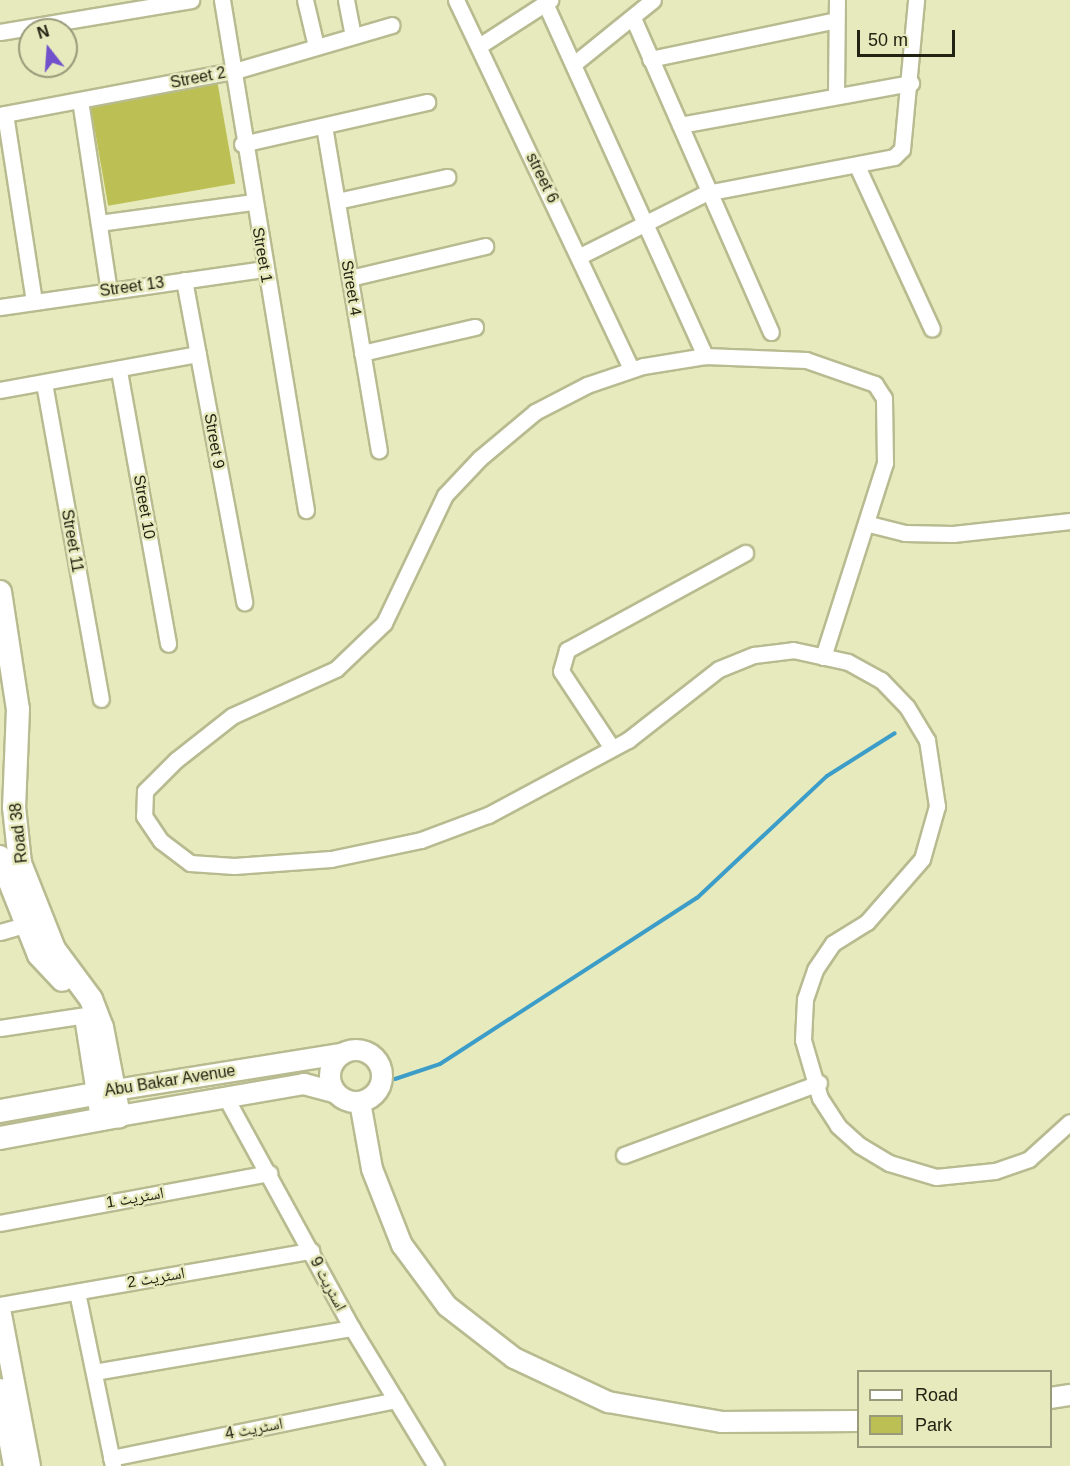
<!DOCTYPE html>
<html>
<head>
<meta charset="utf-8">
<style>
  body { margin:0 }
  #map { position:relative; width:1070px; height:1466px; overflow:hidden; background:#e7eabd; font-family:Arial,"Noto Naskh Arabic",sans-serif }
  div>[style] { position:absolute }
  .green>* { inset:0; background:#bcc054; transform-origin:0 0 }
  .stream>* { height:4px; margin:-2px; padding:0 2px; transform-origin:2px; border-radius:2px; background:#3b9dc8 }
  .roads { filter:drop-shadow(2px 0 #b8bb90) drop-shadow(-2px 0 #b8bb90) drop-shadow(0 2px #b8bb90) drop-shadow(0 -2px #b8bb90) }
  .minor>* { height:15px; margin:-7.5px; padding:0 7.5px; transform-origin:7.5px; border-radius:7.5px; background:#fff }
  .tertiary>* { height:20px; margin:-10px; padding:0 10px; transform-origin:10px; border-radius:10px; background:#fff }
  .tertiary>.ring { margin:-10px; padding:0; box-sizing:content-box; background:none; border:20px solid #fff; border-radius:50% }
  .secondary>* { height:22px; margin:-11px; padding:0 11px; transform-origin:11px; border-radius:11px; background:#fff }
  span { translate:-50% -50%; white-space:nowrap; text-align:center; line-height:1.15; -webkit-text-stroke:5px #e7eabd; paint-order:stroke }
  .street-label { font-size:16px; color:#222312 }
  .legend { position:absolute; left:857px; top:1370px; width:195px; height:78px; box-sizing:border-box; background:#e7eabd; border:2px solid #989a79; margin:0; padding:8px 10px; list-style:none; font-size:18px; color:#222312 }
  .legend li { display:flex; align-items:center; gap:12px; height:30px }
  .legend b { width:30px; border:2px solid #989a79 }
  .north { position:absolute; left:18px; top:18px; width:60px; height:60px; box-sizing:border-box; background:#e7eabd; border:2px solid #989a79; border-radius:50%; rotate:343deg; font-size:16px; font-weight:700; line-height:24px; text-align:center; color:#222312 }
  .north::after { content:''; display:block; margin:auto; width:21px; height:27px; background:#7152cb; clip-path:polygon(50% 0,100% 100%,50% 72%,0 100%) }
  .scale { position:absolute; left:857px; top:30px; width:98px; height:27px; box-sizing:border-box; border:3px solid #222312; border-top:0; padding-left:8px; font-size:18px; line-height:21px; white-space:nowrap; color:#222312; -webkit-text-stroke:4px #e7eabd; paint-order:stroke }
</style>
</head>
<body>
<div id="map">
  <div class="green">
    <div style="left:217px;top:80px;width:105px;height:129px;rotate:80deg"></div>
  </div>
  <div class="stream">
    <div style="left:395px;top:1079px;width:47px;rotate:-18.4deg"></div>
    <div style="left:440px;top:1064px;width:306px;rotate:-32.9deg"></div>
    <div style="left:697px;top:898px;width:178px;rotate:-43.2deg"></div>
    <div style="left:827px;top:776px;width:80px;rotate:-32.3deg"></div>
  </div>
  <div class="roads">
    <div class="minor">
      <div style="left:222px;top:0;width:517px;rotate:80.65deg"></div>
      <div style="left:305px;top:0;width:47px;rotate:76.6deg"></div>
      <div style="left:346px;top:0;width:36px;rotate:79deg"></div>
      <div style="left:456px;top:0;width:408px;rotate:64.6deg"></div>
      <div style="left:545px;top:3px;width:388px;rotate:65.6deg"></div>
      <div style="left:633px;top:18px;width:343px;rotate:66.3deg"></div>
      <div style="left:0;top:32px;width:194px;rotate:-9.5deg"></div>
      <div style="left:479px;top:46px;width:85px;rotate:-32.9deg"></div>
      <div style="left:650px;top:59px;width:190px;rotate:-11.8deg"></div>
      <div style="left:575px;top:63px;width:100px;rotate:-38.9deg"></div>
      <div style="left:836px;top:93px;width:93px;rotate:-89.4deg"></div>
      <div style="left:80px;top:100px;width:193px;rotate:81.4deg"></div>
      <div style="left:5px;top:114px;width:189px;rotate:81.2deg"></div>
      <div style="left:0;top:115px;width:242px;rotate:-10.7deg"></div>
      <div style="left:238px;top:70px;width:160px;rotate:-16.3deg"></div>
      <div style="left:680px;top:125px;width:235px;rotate:-10.3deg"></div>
      <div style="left:324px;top:126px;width:329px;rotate:80.4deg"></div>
      <div style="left:242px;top:144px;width:190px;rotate:-12.8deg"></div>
      <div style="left:857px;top:166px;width:179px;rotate:65.3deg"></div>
      <div style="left:337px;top:201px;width:113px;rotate:-12.3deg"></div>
      <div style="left:99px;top:223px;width:154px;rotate:-7.8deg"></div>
      <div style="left:580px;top:256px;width:141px;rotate:-26.6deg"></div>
      <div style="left:706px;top:193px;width:191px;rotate:-10.8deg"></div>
      <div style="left:894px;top:157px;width:11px;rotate:-45deg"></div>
      <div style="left:902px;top:149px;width:150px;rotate:-84.6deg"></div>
      <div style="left:350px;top:278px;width:139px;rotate:-13.3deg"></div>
      <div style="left:184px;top:280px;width:328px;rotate:79.4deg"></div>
      <div style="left:0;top:307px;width:267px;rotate:-8.2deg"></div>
      <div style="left:362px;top:353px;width:116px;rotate:-13deg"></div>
      <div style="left:119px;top:371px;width:277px;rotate:79.8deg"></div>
      <div style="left:44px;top:383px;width:321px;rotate:79.8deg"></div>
      <div style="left:0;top:390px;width:201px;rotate:-10.3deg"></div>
      <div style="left:869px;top:524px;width:37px;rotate:14deg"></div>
      <div style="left:905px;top:533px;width:48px;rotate:1.2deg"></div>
      <div style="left:953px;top:534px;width:118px;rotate:-6.3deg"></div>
      <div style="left:823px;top:657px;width:204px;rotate:-72.3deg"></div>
      <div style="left:885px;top:463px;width:65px;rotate:-90.9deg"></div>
      <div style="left:884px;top:398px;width:17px;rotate:-123deg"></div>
      <div style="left:875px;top:384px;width:73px;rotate:-160.8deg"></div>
      <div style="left:806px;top:360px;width:101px;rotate:-177.7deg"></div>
      <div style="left:705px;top:356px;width:63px;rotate:170.8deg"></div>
      <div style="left:643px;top:366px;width:59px;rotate:161.3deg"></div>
      <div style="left:587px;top:385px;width:59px;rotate:152.6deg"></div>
      <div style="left:535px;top:412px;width:72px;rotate:140.1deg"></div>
      <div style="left:480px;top:458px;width:51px;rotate:133.4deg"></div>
      <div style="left:445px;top:495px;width:142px;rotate:115.5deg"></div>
      <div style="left:384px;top:623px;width:66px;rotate:136.2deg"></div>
      <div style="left:336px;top:669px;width:114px;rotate:155.7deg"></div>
      <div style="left:232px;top:716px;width:71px;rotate:141.8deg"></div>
      <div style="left:176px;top:760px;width:44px;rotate:135deg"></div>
      <div style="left:145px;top:791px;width:25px;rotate:92deg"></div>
      <div style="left:144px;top:816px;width:30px;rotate:56deg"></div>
      <div style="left:161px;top:841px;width:36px;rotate:37deg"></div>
      <div style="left:190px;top:863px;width:44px;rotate:3.9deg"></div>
      <div style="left:234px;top:866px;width:97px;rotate:-4.1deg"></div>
      <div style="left:331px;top:859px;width:92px;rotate:-11.9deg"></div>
      <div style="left:421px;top:840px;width:72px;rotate:-20.5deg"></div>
      <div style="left:488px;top:815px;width:159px;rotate:-28.2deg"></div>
      <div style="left:628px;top:740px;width:115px;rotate:-38deg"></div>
      <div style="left:719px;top:669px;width:38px;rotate:-22deg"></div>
      <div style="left:754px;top:655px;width:39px;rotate:-7deg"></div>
      <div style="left:793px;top:650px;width:56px;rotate:12.3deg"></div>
      <div style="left:848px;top:662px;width:38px;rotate:29deg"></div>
      <div style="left:881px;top:680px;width:37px;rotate:46deg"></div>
      <div style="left:907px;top:707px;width:39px;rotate:59deg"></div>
      <div style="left:927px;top:740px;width:67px;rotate:81.4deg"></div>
      <div style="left:937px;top:806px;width:55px;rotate:105.8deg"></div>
      <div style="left:922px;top:859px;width:84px;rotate:131.1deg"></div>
      <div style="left:867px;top:922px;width:40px;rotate:148deg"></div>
      <div style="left:833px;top:943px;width:32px;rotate:124deg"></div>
      <div style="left:815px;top:970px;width:31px;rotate:109deg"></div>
      <div style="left:805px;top:999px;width:41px;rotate:92.8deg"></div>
      <div style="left:803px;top:1040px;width:60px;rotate:73.7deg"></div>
      <div style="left:820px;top:1098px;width:33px;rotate:57deg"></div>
      <div style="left:838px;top:1126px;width:28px;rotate:42deg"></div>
      <div style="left:859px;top:1145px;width:35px;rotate:31deg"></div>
      <div style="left:889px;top:1163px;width:49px;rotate:16.6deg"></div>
      <div style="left:936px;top:1177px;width:59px;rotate:-5.8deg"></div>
      <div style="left:995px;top:1171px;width:36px;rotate:-19deg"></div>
      <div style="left:1029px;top:1159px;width:55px;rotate:-42.1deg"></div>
      <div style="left:612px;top:748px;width:92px;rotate:-123.5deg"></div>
      <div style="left:561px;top:671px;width:22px;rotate:-74deg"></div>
      <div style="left:567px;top:650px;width:203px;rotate:-28.6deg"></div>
      <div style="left:0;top:932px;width:25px;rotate:-16deg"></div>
      <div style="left:0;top:1028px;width:87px;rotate:-8.6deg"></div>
      <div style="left:226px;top:1098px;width:262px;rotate:61.3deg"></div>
      <div style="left:352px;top:1328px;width:162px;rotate:58.7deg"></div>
      <div style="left:624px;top:1155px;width:208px;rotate:-20.3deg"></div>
      <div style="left:0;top:1223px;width:274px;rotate:-10.5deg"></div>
      <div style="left:77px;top:1292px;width:178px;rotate:78.3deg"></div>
      <div style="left:0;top:1305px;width:316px;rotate:-9.9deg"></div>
      <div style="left:94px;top:1372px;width:262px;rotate:-9.7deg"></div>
      <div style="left:111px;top:1458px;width:291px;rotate:-11.5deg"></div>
    </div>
    <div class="tertiary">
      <div class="ring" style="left:330px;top:1050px;width:32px;height:32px"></div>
      <div style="left:115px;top:1090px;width:229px;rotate:-9.1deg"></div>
      <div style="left:360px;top:1102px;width:68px;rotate:79.8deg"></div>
      <div style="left:372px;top:1169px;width:82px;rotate:68.5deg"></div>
      <div style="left:402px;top:1245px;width:76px;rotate:53.6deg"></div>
      <div style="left:447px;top:1306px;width:85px;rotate:37.8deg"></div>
      <div style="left:514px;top:1358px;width:104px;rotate:25.1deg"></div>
      <div style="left:608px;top:1402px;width:115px;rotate:10deg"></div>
      <div style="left:721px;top:1422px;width:137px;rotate:-0.4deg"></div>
      <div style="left:119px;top:1116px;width:188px;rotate:-9.8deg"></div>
      <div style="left:304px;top:1084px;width:31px;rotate:15deg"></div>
      <div style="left:0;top:1309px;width:160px;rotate:79.2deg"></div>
      <div style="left:0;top:1389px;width:78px;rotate:79.7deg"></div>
      <div style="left:1050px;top:1398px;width:20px;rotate:-9deg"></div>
    </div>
    <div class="secondary">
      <div style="left:0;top:592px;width:118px;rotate:81.3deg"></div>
      <div style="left:18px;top:709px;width:98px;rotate:92.3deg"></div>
      <div style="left:14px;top:807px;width:56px;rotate:83.9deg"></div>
      <div style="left:20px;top:863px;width:92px;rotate:68.4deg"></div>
      <div style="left:54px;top:949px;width:62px;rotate:53.5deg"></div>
      <div style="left:91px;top:999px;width:30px;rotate:69deg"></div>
      <div style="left:102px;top:1027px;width:91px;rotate:79.2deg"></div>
      <div style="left:119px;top:1116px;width:121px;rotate:169.5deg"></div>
      <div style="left:0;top:857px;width:105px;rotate:68.3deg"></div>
      <div style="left:39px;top:955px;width:34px;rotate:47deg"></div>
      <div style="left:87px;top:1023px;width:97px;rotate:81.1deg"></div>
      <div style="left:0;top:1111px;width:113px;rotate:-10.2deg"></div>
    </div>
  </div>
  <div class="street-label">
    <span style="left:198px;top:78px;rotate:-11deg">Street 2</span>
    <span style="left:542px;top:178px;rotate:64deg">street 6</span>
    <span style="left:262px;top:255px;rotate:80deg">Street 1</span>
    <span style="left:132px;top:287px;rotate:-8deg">Street 13</span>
    <span style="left:351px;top:288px;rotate:80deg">Street 4</span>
    <span style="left:214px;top:441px;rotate:80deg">Street 9</span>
    <span style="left:144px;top:507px;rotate:80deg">Street 10</span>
    <span style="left:72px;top:541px;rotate:80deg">Street 11</span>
    <span style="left:19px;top:833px;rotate:-96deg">Road 38</span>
    <span style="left:170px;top:1081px;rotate:-9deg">Abu Bakar Avenue</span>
    <span style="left:135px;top:1198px;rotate:-10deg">اسٹریٹ 1</span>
    <span style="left:156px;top:1278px;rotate:-10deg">اسٹریٹ 2</span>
    <span style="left:328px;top:1284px;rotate:62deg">اسٹریٹ 9</span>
    <span style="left:254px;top:1429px;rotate:-11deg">اسٹریٹ 4</span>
  </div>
  <ul class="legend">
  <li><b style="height:8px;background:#fff"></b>Road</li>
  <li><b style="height:16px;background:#bcc054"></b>Park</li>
  </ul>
  <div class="north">N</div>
  <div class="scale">50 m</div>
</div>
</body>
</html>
